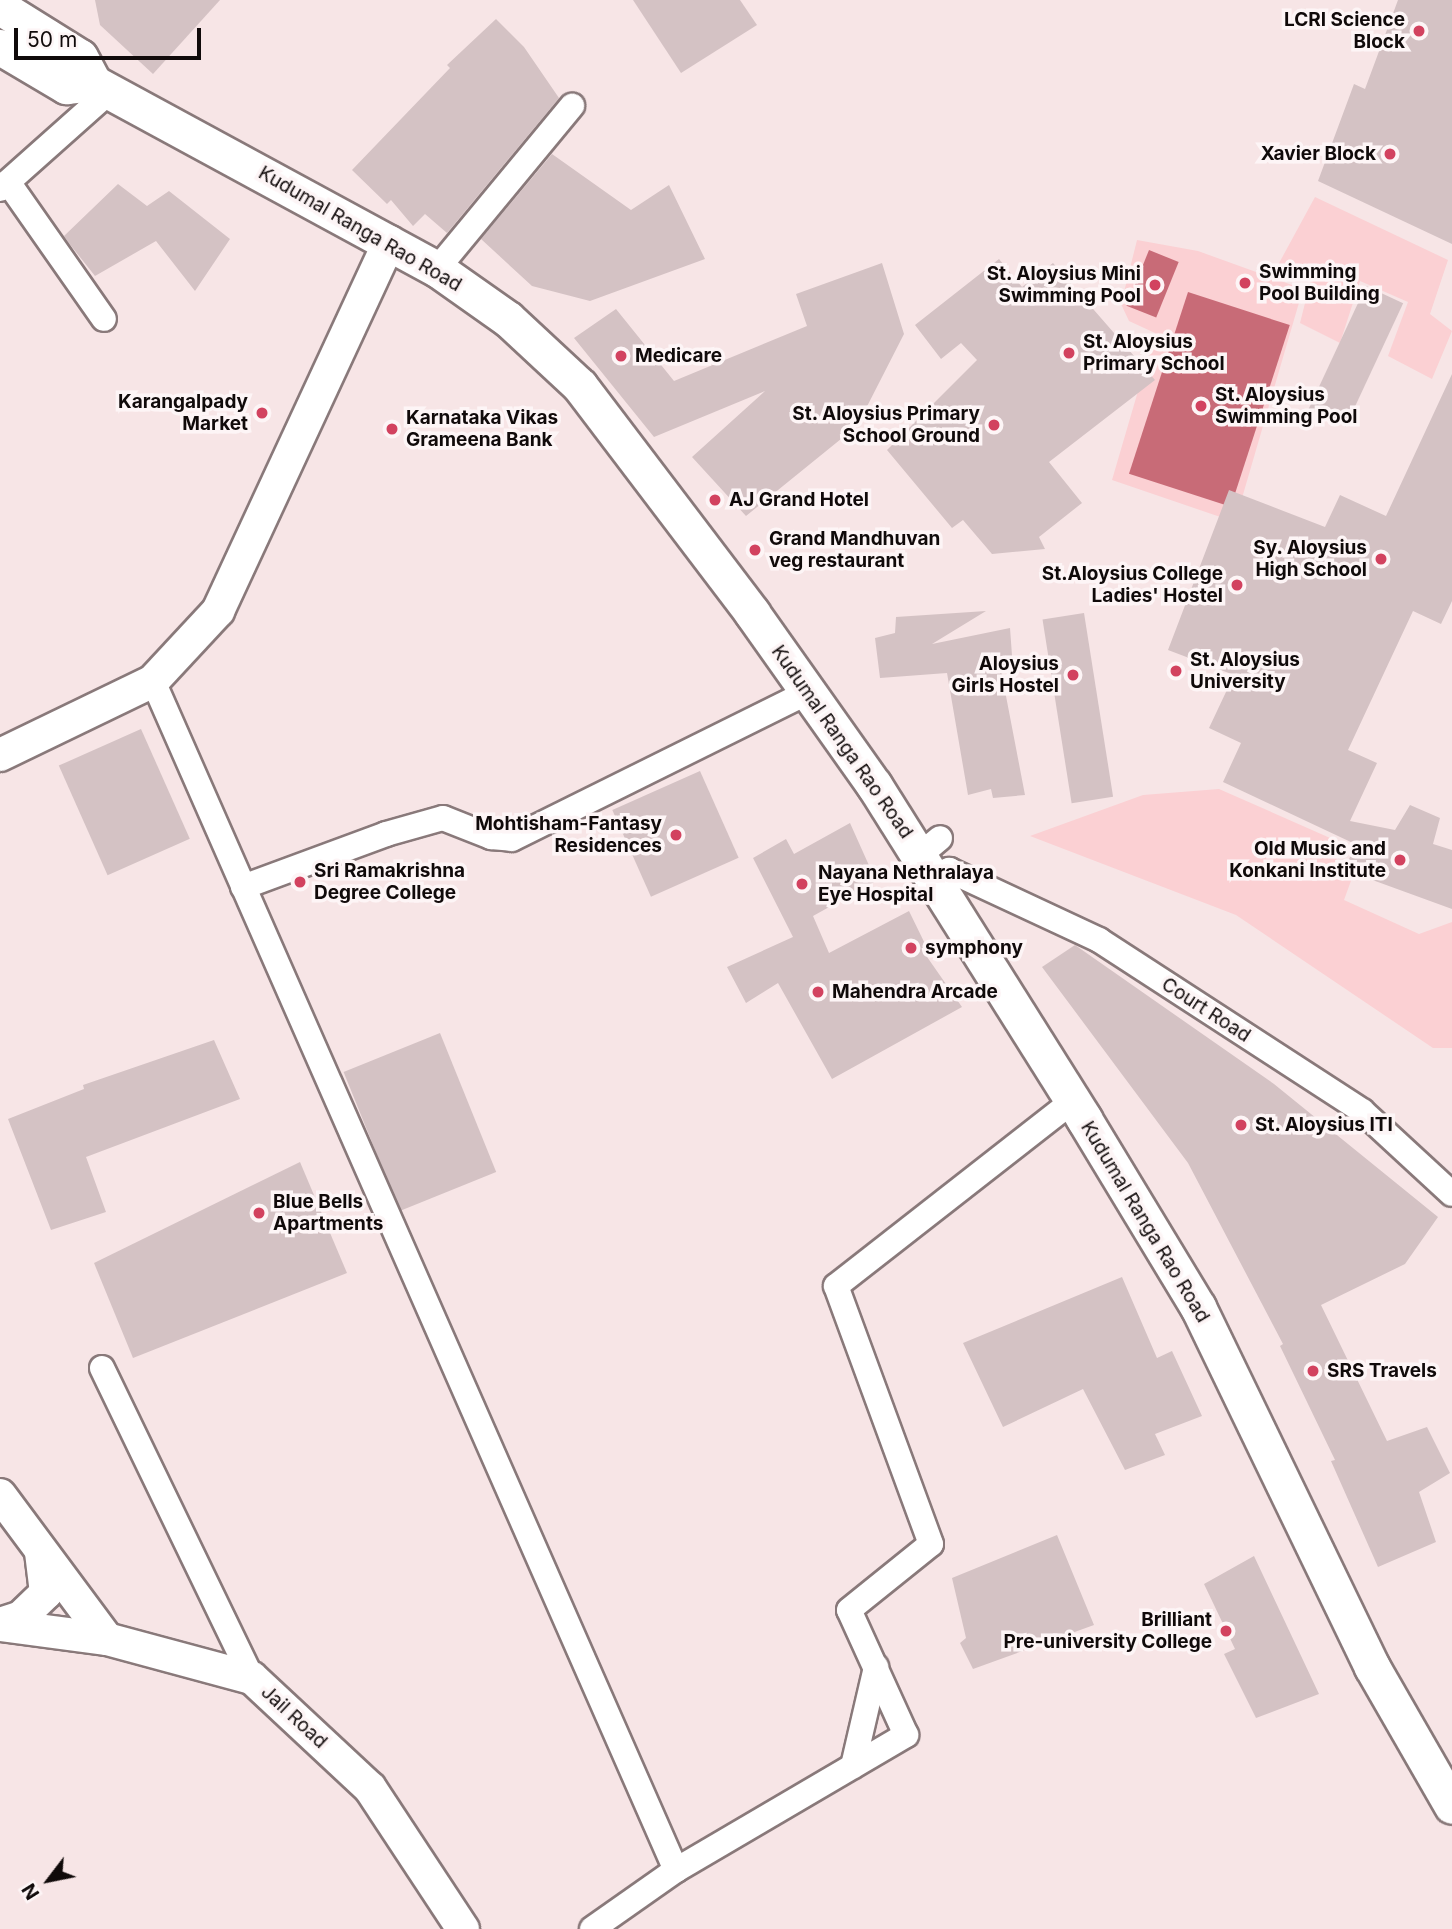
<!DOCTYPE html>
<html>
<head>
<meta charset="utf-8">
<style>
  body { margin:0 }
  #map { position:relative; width:1452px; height:1929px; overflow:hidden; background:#f7e5e6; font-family:Inter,sans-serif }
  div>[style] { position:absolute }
  .green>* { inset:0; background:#fbd0d3 }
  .water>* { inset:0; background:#c86b77; transform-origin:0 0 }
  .building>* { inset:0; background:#d4c2c4; transform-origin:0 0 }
  .roads { filter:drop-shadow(2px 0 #89797a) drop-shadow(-2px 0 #89797a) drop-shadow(0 2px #89797a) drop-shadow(0 -2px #89797a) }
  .minor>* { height:24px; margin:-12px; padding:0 12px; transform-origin:12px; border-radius:12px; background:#fff }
  .tertiary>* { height:32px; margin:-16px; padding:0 16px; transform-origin:16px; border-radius:16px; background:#fff }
  .secondary>* { height:35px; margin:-17.5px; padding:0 17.5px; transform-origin:17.5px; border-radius:17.5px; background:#fff }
  .dots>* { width:19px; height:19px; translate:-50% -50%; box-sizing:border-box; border:4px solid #fdf5f6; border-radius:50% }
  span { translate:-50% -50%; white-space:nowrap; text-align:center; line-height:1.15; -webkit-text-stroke:7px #fdf5f6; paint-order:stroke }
  .poi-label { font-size:19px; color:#100a0a; font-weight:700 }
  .right { translate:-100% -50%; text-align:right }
  .left { translate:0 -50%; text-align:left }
  .street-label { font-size:19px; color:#100a0a }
  .north { position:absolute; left:14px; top:1845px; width:70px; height:70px; -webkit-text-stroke:5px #fdf5f6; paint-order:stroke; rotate:238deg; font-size:19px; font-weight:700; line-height:28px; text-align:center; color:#100a0a }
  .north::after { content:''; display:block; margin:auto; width:24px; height:32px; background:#100a0a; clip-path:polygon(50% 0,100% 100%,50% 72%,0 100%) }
  .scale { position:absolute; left:14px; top:28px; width:187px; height:32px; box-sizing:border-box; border:4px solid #100a0a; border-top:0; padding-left:9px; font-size:21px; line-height:24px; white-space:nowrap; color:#100a0a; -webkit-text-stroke:5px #fdf5f6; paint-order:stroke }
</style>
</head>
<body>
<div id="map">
  <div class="green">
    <div style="clip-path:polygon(1315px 197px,1448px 260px,1430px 314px,1452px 331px,1432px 379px,1388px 356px,1408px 302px,1360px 281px,1340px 343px,1300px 323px,1313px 271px,1278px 265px)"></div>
    <div style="clip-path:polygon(1137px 240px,1198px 251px,1303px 289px,1235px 522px,1112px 480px,1155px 333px,1129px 321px,1121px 304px)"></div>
    <div style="clip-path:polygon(1219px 789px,1346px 845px,1336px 860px,1352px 878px,1344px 900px,1419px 934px,1452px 922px,1452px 1048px,1433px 1048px,1236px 915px,1030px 836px,1143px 795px)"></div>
  </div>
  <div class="water">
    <div style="left:1149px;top:250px;width:32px;height:60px;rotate:22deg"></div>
    <div style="left:1188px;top:292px;width:107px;height:191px;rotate:18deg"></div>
  </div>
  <div class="building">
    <div style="clip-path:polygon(95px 0,220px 0,153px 74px,100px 25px)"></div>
    <div style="clip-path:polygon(633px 0,740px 0,757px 25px,681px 73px)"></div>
    <div style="clip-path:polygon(1398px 0,1452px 0,1452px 244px,1318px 181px,1354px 84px,1365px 89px)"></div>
    <div style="clip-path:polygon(496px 19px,524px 47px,559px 98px,447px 233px,425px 214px,413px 226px,391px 200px,387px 204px,352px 170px,450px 68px,447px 65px)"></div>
    <div style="clip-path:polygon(552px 154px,631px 210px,669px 185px,705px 259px,590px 301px,532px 286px,481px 239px)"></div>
    <div style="clip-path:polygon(118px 184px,147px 206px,169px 191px,230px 239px,195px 291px,156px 241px,95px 276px,68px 242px,64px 236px)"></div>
    <div style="clip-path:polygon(999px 259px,1022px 287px,1053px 263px,1155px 380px,1049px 462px,1082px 503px,1039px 537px,1045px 549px,992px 554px,963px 520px,952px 528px,887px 450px,977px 360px,961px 343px,941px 359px,915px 325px)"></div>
    <div style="clip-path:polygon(882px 263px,904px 334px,857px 426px,746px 516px,692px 457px,765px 391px,654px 437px,574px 338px,616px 309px,674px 381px,807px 326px,796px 294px)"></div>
    <div style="left:1366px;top:286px;width:41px;height:136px;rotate:25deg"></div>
    <div style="clip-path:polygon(1452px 374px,1452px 601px,1441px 624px,1413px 611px,1348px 750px,1377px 763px,1350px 821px,1395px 830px,1410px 805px,1440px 818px,1433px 844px,1452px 850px,1452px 909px,1345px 870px,1355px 844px,1223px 782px,1241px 743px,1209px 728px,1234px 675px,1168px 650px,1229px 490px,1325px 527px,1340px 495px,1386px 516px)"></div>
    <div style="clip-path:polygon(986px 611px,932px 644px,1010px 628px,1013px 669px,1001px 670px,1025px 795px,993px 798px,991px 789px,968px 795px,947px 673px,880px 678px,875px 638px,895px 633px,896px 617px)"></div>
    <div style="left:1084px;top:613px;width:186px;height:42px;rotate:81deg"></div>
    <div style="left:141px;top:729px;width:120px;height:90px;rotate:66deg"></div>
    <div style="left:700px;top:771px;width:95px;height:96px;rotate:66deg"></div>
    <div style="clip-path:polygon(850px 823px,876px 881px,813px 916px,829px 953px,909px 911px,929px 952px,925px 954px,962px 1007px,832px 1079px,778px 983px,746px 1003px,727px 967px,793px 937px,753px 858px,786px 839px,794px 854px)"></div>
    <div style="clip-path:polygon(1075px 945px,1274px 1084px,1438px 1217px,1405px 1264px,1321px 1305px,1387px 1441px,1427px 1427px,1450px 1473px,1419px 1492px,1436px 1542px,1378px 1567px,1331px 1461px,1335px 1460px,1280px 1346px,1283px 1344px,1188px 1163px,1042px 967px)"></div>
    <div style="left:440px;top:1033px;width:150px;height:104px;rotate:68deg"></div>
    <div style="clip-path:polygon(214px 1040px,240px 1099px,86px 1157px,106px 1212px,51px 1230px,8px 1119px,84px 1089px,83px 1085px)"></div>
    <div style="clip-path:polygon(300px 1162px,347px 1273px,133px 1358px,94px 1263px)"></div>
    <div style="clip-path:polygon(1122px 1277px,1157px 1358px,1172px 1351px,1202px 1416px,1155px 1434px,1165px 1455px,1125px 1470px,1083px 1389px,1003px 1427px,963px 1343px)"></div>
    <div style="clip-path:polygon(1057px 1535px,1094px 1625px,973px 1669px,960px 1643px,966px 1638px,952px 1578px)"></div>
    <div style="clip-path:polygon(1254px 1556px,1319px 1694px,1256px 1718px,1224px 1654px,1235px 1649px,1204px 1584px)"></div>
  </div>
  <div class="roads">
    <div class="minor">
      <div style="left:8px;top:182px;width:167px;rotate:55deg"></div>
      <div style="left:0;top:189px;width:147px;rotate:-41.7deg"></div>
      <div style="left:437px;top:269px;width:212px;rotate:-50.4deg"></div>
      <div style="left:153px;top:681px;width:1299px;rotate:66.26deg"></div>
      <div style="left:920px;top:855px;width:26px;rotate:-40deg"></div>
      <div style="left:935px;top:877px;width:16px;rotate:-27deg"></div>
      <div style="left:949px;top:870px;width:166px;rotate:25deg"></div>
      <div style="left:1099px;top:940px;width:314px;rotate:33deg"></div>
      <div style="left:1362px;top:1111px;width:122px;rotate:42.7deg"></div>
      <div style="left:243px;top:887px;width:153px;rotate:-20.3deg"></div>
      <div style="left:386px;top:834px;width:59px;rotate:-15.7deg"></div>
      <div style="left:443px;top:818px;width:52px;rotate:21.6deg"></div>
      <div style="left:491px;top:837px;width:21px;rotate:5deg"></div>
      <div style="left:512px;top:839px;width:330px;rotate:-26.4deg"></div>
      <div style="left:102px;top:1368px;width:344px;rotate:64.2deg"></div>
      <div style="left:853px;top:1766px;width:102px;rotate:-76.9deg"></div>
      <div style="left:592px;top:1929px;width:103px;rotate:-35.1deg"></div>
      <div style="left:676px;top:1870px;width:267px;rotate:-30.4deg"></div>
      <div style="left:906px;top:1735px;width:137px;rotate:-114.5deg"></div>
      <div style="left:849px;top:1610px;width:105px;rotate:-38.8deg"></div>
      <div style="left:931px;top:1544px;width:275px;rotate:-110.2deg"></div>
      <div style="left:836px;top:1286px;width:301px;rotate:-38deg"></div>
    </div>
    <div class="tertiary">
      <div style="left:0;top:755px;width:170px;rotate:-25.8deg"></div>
      <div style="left:153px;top:681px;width:96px;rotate:-47.1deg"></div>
      <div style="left:218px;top:611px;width:407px;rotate:-65.1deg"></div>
      <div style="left:0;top:1495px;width:179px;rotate:53.4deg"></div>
      <div style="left:0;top:1624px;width:22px;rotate:-18deg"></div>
      <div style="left:21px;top:1617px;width:35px;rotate:-44deg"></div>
      <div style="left:46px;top:1593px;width:41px;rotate:-97deg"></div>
      <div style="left:0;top:1625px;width:108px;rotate:7.5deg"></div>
      <div style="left:107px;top:1639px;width:150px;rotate:15.1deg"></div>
      <div style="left:252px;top:1678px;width:161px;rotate:43deg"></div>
      <div style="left:370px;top:1788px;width:169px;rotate:56.6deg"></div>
    </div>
    <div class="secondary">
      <div style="left:0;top:7px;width:94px;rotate:32deg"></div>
      <div style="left:80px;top:57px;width:30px;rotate:62deg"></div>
      <div style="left:94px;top:83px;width:390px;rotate:28.5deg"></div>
      <div style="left:437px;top:269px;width:87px;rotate:35.2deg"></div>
      <div style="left:508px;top:319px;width:98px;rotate:42.9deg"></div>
      <div style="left:580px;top:386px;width:285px;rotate:52.8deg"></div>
      <div style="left:752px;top:613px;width:211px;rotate:54.7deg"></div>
      <div style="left:874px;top:785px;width:395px;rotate:57.8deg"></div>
      <div style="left:1084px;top:1119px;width:220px;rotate:58.8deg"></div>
      <div style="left:1198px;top:1307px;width:400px;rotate:64.2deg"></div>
      <div style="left:1372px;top:1667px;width:160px;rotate:60.1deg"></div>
      <div style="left:0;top:47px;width:77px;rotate:30.6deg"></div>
      <div style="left:66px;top:86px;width:28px;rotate:-6deg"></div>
    </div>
  </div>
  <div class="dots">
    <div style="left:1419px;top:31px;background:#d2425f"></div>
    <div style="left:1390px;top:154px;background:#d2425f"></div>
    <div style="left:1245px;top:283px;background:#d2425f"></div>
    <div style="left:1155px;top:285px;background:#d2425f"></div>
    <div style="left:1069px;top:353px;background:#d2425f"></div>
    <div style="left:621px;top:356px;background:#d2425f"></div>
    <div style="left:1201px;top:406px;background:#d2425f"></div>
    <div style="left:262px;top:413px;background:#d2425f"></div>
    <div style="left:994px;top:425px;background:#d2425f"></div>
    <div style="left:392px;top:429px;background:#d2425f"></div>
    <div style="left:715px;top:500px;background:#d2425f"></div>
    <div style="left:755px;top:550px;background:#d2425f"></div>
    <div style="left:1381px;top:559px;background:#d2425f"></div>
    <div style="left:1237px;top:585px;background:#d2425f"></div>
    <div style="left:1176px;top:671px;background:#d2425f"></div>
    <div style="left:1073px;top:675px;background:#d2425f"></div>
    <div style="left:676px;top:835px;background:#d2425f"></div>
    <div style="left:1400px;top:860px;background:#d2425f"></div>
    <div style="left:300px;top:882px;background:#d2425f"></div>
    <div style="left:802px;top:884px;background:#d2425f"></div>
    <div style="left:911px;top:948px;background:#d2425f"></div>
    <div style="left:818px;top:992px;background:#d2425f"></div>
    <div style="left:1241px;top:1125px;background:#d2425f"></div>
    <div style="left:259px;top:1213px;background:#d2425f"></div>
    <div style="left:1313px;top:1371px;background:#d2425f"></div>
    <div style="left:1226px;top:1631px;background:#d2425f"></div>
  </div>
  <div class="poi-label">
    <span class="right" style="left:1405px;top:31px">LCRI Science<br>Block</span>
    <span class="right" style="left:1376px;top:154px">Xavier Block</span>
    <span class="left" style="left:1259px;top:283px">Swimming<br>Pool Building</span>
    <span class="right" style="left:1141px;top:285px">St. Aloysius Mini<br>Swimming Pool</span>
    <span class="left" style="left:1083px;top:353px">St. Aloysius<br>Primary School</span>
    <span class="left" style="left:635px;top:356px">Medicare</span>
    <span class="left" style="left:1215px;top:406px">St. Aloysius<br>Swimming Pool</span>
    <span class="right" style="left:248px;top:413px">Karangalpady<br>Market</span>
    <span class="right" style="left:980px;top:425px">St. Aloysius Primary<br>School Ground</span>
    <span class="left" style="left:406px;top:429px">Karnataka Vikas<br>Grameena Bank</span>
    <span class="left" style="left:729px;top:500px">AJ Grand Hotel</span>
    <span class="left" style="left:769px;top:550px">Grand Mandhuvan<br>veg restaurant</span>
    <span class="right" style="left:1367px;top:559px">Sy. Aloysius<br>High School</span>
    <span class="right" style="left:1223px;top:585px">St.Aloysius College<br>Ladies' Hostel</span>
    <span class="left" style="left:1190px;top:671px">St. Aloysius<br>University</span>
    <span class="right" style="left:1059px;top:675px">Aloysius<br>Girls Hostel</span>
    <span class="right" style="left:662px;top:835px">Mohtisham-Fantasy<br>Residences</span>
    <span class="right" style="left:1386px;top:860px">Old Music and<br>Konkani Institute</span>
    <span class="left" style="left:314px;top:882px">Sri Ramakrishna<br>Degree College</span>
    <span class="left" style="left:818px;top:884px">Nayana Nethralaya<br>Eye Hospital</span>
    <span class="left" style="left:925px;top:948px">symphony</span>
    <span class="left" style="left:832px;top:992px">Mahendra Arcade</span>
    <span class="left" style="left:1255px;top:1125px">St. Aloysius ITI</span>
    <span class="left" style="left:273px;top:1213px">Blue Bells<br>Apartments</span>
    <span class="left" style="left:1327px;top:1371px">SRS Travels</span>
    <span class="right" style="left:1212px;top:1631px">Brilliant<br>Pre-university College</span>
  </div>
  <div class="street-label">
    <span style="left:360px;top:229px;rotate:30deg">Kudumal Ranga Rao Road</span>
    <span style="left:842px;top:742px;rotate:55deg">Kudumal Ranga Rao Road</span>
    <span style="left:1206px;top:1010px;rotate:33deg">Court Road</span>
    <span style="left:1145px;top:1222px;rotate:59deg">Kudumal Ranga Rao Road</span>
    <span style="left:294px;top:1717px;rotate:43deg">Jail Road</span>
  </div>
  <div class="north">N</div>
  <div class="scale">50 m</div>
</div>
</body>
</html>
